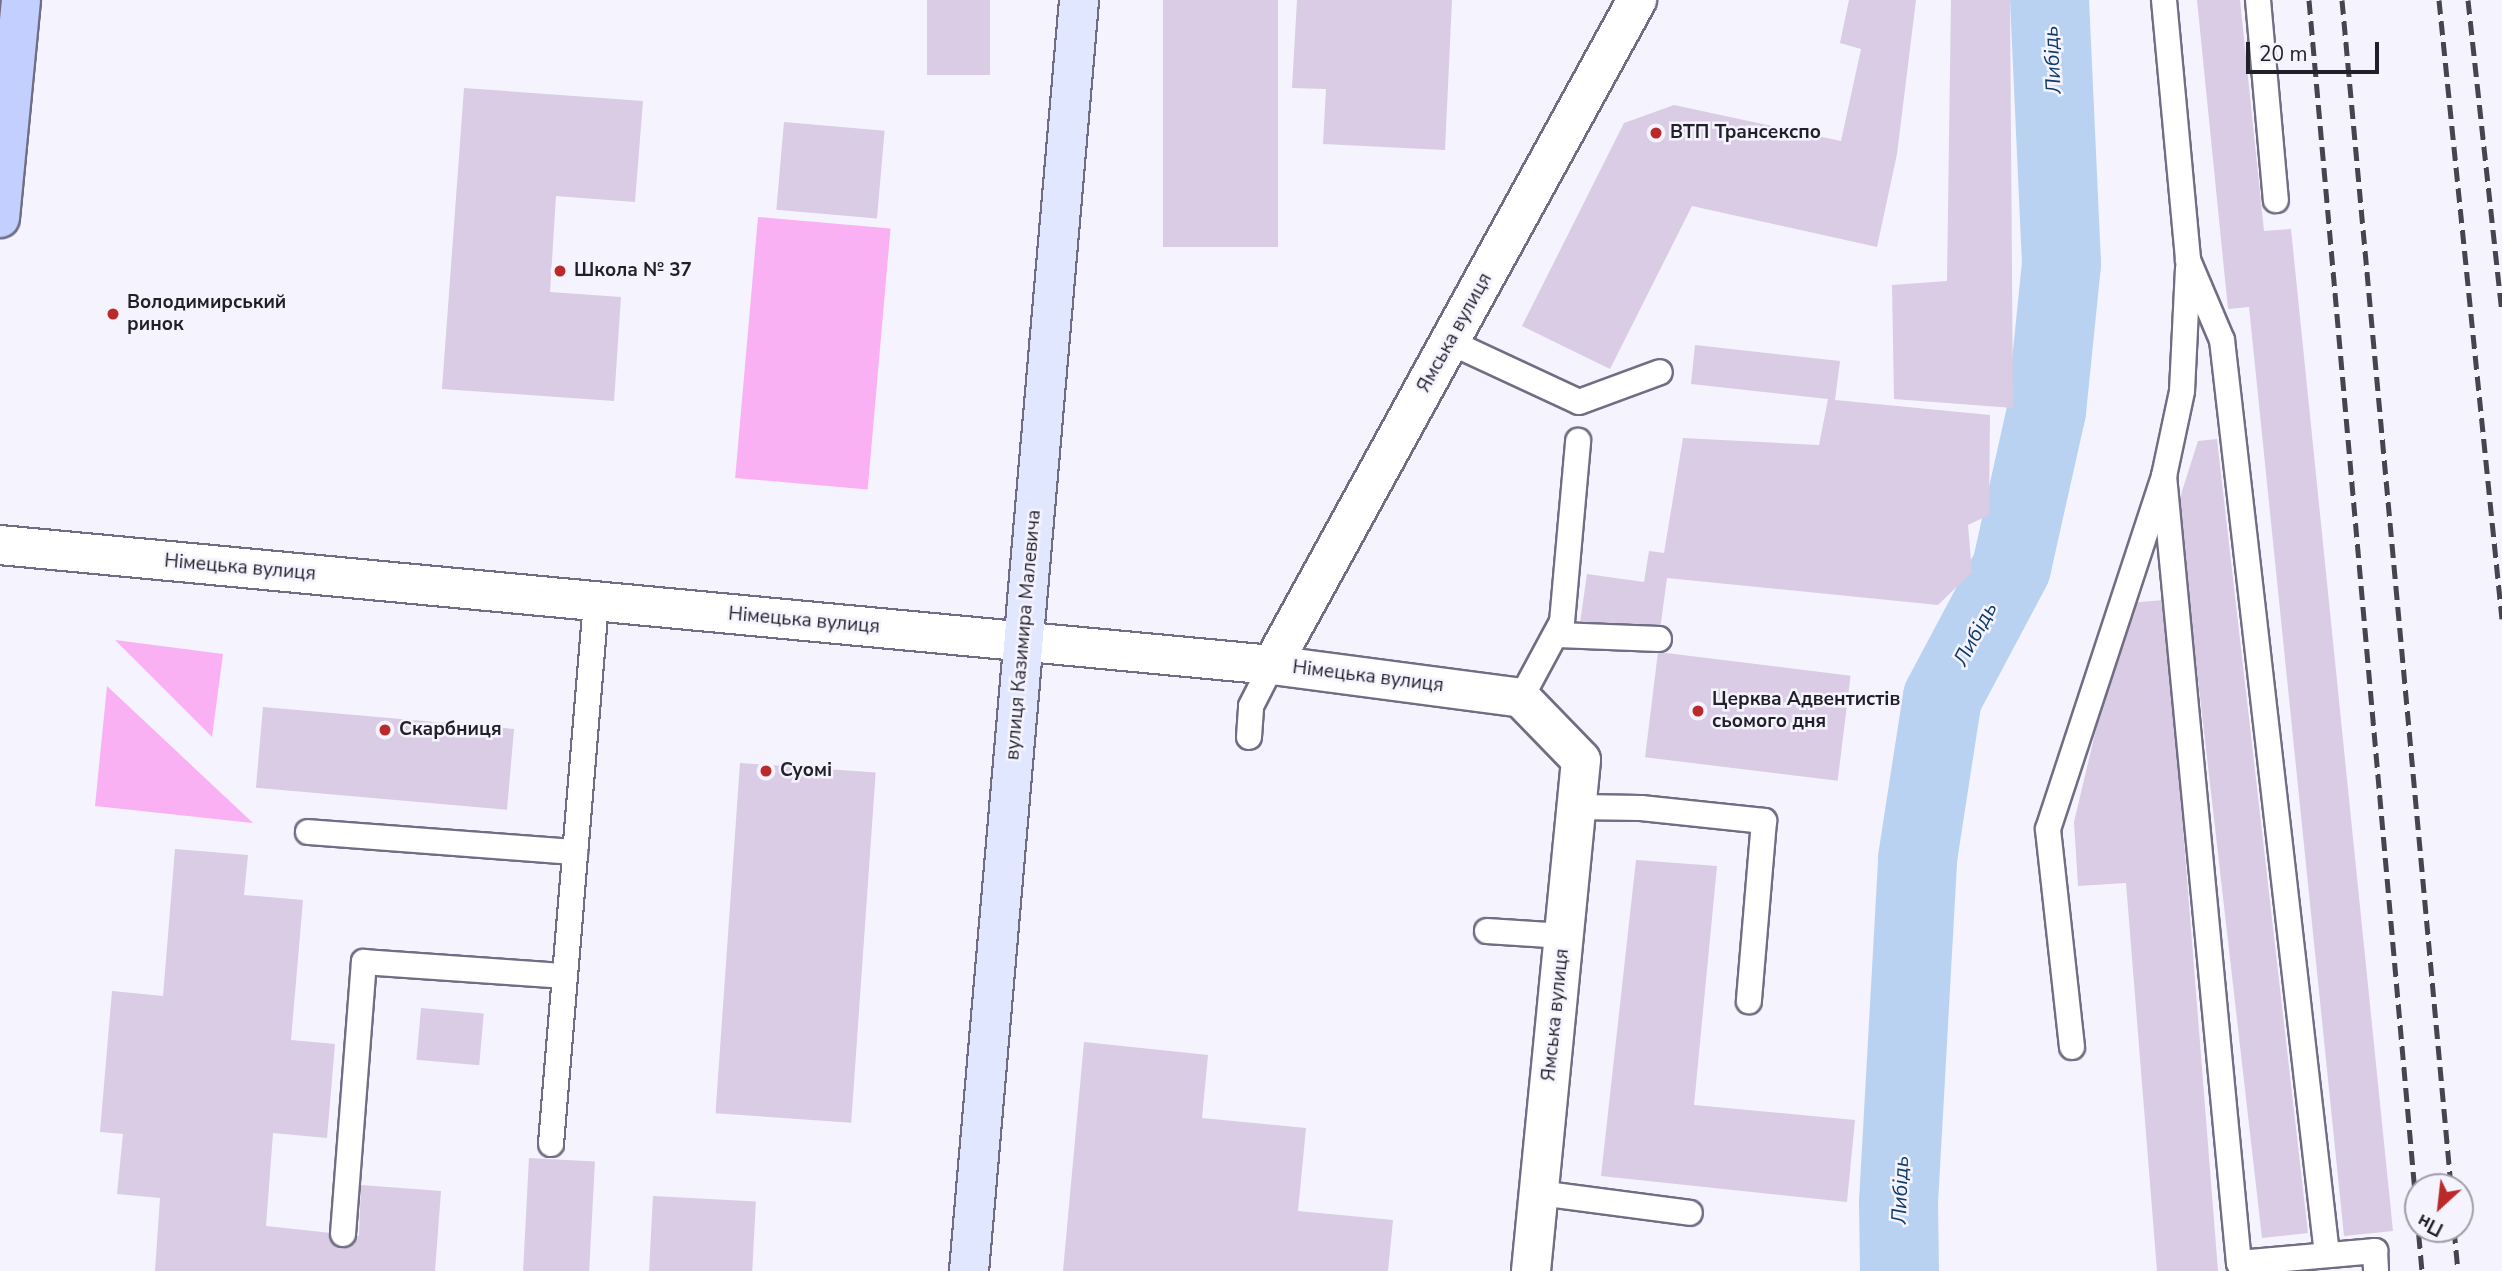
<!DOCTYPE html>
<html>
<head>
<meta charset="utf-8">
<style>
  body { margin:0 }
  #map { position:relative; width:2502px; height:1271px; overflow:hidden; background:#f5f3fe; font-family:"Nunito Sans",sans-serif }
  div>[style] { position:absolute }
  .green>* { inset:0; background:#f9b1f3; transform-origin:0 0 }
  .river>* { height:79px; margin:-39.5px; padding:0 39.5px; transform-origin:39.5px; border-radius:39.5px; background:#b9d2f1 }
  .building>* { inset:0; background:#d9cce4; transform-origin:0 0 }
  .roads { filter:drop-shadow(2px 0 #706d84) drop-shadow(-2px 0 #706d84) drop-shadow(0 2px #706d84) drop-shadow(0 -2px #706d84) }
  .service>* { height:24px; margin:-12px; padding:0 12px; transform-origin:12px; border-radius:12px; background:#fff }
  .minor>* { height:38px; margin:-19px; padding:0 19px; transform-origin:19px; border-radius:19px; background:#fff }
  .secondary>* { height:38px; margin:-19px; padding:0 19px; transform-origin:19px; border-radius:19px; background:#e1e7fe }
  .primary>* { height:38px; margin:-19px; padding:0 19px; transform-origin:19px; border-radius:19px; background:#c3cffe }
  .rail>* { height:5px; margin-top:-2.5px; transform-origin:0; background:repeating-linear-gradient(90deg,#46444f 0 14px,transparent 0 21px) }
  .dots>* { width:19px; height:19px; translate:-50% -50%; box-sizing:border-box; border:4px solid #f5f3fe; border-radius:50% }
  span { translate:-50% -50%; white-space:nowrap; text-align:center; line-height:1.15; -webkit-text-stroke:5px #f5f3fe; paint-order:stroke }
  .poi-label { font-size:19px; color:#211f29; font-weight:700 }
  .left { translate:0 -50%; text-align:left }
  .street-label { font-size:19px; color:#211f29 }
  .water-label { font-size:21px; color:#0e3b6a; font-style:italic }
  .north { position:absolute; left:2404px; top:1173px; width:70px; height:70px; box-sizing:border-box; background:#f5f3fe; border:2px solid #a09ea9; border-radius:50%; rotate:207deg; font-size:19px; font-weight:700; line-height:28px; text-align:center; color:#211f29 }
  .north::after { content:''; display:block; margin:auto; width:24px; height:32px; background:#b92a29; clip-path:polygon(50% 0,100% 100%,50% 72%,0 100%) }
  .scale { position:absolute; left:2246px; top:42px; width:133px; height:32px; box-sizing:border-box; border:4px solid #211f29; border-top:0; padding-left:9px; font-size:21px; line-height:24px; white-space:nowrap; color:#211f29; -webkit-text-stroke:5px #f5f3fe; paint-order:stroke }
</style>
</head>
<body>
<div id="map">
  <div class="green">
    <div style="left:758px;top:217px;width:133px;height:262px;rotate:5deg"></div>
    <div style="clip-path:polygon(115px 640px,223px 654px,212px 737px)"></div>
    <div style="clip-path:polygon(107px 686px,253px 823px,95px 806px)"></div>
  </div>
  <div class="river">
    <div style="left:1899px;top:1271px;width:69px;rotate:-90.8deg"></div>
    <div style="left:1898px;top:1202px;width:345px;rotate:-86.8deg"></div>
    <div style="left:1917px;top:858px;width:163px;rotate:-81.2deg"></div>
    <div style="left:1942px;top:697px;width:147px;rotate:-62deg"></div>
    <div style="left:2011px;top:567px;width:160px;rotate:-77.4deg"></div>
    <div style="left:2046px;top:411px;width:149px;rotate:-84.2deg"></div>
    <div style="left:2061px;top:263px;width:263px;rotate:-92.6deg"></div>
  </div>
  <div class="building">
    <div style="left:927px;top:0;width:63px;height:75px"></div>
    <div style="left:1163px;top:0;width:115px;height:247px"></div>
    <div style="clip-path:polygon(1297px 0,1452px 0,1445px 150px,1323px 144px,1326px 89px,1292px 88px)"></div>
    <div style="clip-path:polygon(1849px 0,1916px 0,1897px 154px,1877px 247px,1692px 206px,1610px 369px,1522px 326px,1624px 123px,1674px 105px,1841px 141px,1861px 49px,1840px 43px)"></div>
    <div style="clip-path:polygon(1951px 0,2010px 0,2013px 408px,1894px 399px,1892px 285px,1947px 281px)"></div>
    <div style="clip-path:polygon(2197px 0,2240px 0,2264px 231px,2291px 229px,2393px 1231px,2344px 1236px,2249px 307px,2228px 309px)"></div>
    <div style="clip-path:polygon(464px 88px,643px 101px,635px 202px,556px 196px,550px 292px,621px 297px,614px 401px,442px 389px)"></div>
    <div style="left:784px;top:122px;width:101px;height:88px;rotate:5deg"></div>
    <div style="clip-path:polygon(1695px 345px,1840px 361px,1835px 400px,1990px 415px,1989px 515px,1968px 525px,1972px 572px,1938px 605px,1667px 578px,1660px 630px,1580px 623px,1587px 574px,1644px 582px,1649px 551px,1664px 553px,1683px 438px,1819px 445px,1828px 399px,1691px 384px)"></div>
    <div style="clip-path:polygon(2217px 439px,2308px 1233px,2262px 1238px,2178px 504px,2198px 441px)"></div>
    <div style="clip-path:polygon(2165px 600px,2218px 1271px,2157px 1271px,2126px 883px,2078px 886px,2074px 822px,2126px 603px)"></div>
    <div style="left:1658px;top:652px;width:194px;height:106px;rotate:7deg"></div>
    <div style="left:263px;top:707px;width:252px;height:81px;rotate:5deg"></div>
    <div style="left:740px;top:763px;width:136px;height:351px;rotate:4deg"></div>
    <div style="clip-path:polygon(175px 849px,248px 855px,244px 895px,303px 900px,291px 1040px,335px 1044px,327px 1138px,273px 1133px,266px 1226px,359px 1236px,361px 1185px,441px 1191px,435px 1271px,155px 1271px,160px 1198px,117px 1194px,123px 1134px,100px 1132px,112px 991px,163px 996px)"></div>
    <div style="clip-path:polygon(1636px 860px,1717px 866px,1694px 1105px,1855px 1120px,1847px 1202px,1601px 1176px)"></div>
    <div style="left:421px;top:1008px;width:63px;height:52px;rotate:5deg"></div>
    <div style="clip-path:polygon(1084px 1042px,1208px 1055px,1202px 1118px,1306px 1128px,1298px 1211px,1393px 1220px,1388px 1271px,1063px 1271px)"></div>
    <div style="left:529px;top:1158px;width:66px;height:113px;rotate:3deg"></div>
    <div style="left:653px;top:1196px;width:103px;height:75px;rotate:3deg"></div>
  </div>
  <div class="roads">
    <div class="service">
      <div style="left:2164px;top:0;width:261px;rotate:84.7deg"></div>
      <div style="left:2188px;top:260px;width:87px;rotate:67deg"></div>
      <div style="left:2222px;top:340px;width:921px;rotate:83.45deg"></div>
      <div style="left:2258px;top:0;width:201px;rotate:84.9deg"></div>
      <div style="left:1450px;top:342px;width:142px;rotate:24.9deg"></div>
      <div style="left:1579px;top:402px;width:86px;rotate:-20.3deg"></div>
      <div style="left:2164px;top:476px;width:791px;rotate:84.56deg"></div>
      <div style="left:2239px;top:1263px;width:137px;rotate:-5deg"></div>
      <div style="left:2375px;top:1251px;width:20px;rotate:87deg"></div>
      <div style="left:1558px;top:635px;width:101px;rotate:2.3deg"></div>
      <div style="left:1521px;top:698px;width:86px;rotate:-61.7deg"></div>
      <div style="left:1562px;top:622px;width:182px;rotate:-84.9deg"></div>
      <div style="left:1249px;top:737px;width:31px;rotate:-86deg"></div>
      <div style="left:1251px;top:706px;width:46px;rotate:-62.9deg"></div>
      <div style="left:1577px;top:807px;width:64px;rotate:0.9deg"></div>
      <div style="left:1641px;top:808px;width:124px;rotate:6deg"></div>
      <div style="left:1764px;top:821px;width:181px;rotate:94.8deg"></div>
      <div style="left:308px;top:832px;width:268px;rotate:4.3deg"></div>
      <div style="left:1487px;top:931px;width:77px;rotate:3.7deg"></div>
      <div style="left:2072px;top:1047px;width:219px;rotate:-96.3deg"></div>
      <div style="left:2048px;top:829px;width:372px;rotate:-71.8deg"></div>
      <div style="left:2164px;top:476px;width:87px;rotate:-78deg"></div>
      <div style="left:2182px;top:391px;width:123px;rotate:-87.2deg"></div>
      <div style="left:551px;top:1144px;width:544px;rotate:-85.25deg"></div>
      <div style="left:1539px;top:1193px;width:152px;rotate:7.5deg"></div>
      <div style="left:343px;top:1234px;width:273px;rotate:-85.6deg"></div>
      <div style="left:364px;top:962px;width:201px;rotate:4deg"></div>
    </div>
    <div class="minor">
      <div style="left:0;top:545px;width:1278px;rotate:5.39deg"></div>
      <div style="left:1272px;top:665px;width:251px;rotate:7.5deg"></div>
      <div style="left:1521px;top:698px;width:86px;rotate:45.9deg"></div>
      <div style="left:1581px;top:760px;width:513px;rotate:95.59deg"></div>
      <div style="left:1272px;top:665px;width:759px;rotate:-61.24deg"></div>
    </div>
    <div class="secondary">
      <div style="left:969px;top:1271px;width:1276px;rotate:-85.05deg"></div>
    </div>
    <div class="primary">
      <div style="left:0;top:218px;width:219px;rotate:-84.5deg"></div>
    </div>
  </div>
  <div class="rail">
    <div style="left:2309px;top:0;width:1276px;rotate:84.92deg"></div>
    <div style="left:2342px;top:0;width:1192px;rotate:84.75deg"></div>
    <div style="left:2439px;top:0;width:622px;rotate:84.19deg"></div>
    <div style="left:2468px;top:0;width:314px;rotate:83.8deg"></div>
    <div style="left:2454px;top:1229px;width:42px;rotate:84.6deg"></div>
  </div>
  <div class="dots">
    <div style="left:1656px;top:133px;background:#b92a29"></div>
    <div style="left:560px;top:271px;background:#b92a29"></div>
    <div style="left:113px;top:314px;background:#b92a29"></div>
    <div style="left:1698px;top:711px;background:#b92a29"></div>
    <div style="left:385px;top:730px;background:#b92a29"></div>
    <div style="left:766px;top:771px;background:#b92a29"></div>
  </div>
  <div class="poi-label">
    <span class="left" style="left:1670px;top:133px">ВТП Трансекспо</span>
    <span class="left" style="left:574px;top:271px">Школа № 37</span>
    <span class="left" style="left:127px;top:314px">Володимирський<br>ринок</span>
    <span class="left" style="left:1712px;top:711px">Церква Адвентистів<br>сьомого дня</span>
    <span class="left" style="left:399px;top:730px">Скарбниця</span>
    <span class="left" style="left:780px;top:771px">Суомі</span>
  </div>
  <div class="street-label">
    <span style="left:1455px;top:333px;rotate:-61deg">Ямська вулиця</span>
    <span style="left:240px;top:568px;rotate:5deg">Німецька вулиця</span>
    <span style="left:804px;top:621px;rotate:5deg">Німецька вулиця</span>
    <span style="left:1024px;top:635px;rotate:-85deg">вулиця Казимира Малевича</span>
    <span style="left:1368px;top:677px;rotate:7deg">Німецька вулиця</span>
    <span style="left:1556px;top:1015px;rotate:-84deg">Ямська вулиця</span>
  </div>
  <div class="water-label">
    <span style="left:2052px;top:60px;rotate:-93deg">Либідь</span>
    <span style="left:1975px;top:634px;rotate:-62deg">Либідь</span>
    <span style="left:1900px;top:1190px;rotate:-88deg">Либідь</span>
  </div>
  <div class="north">Пн</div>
  <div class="scale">20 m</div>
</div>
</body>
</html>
